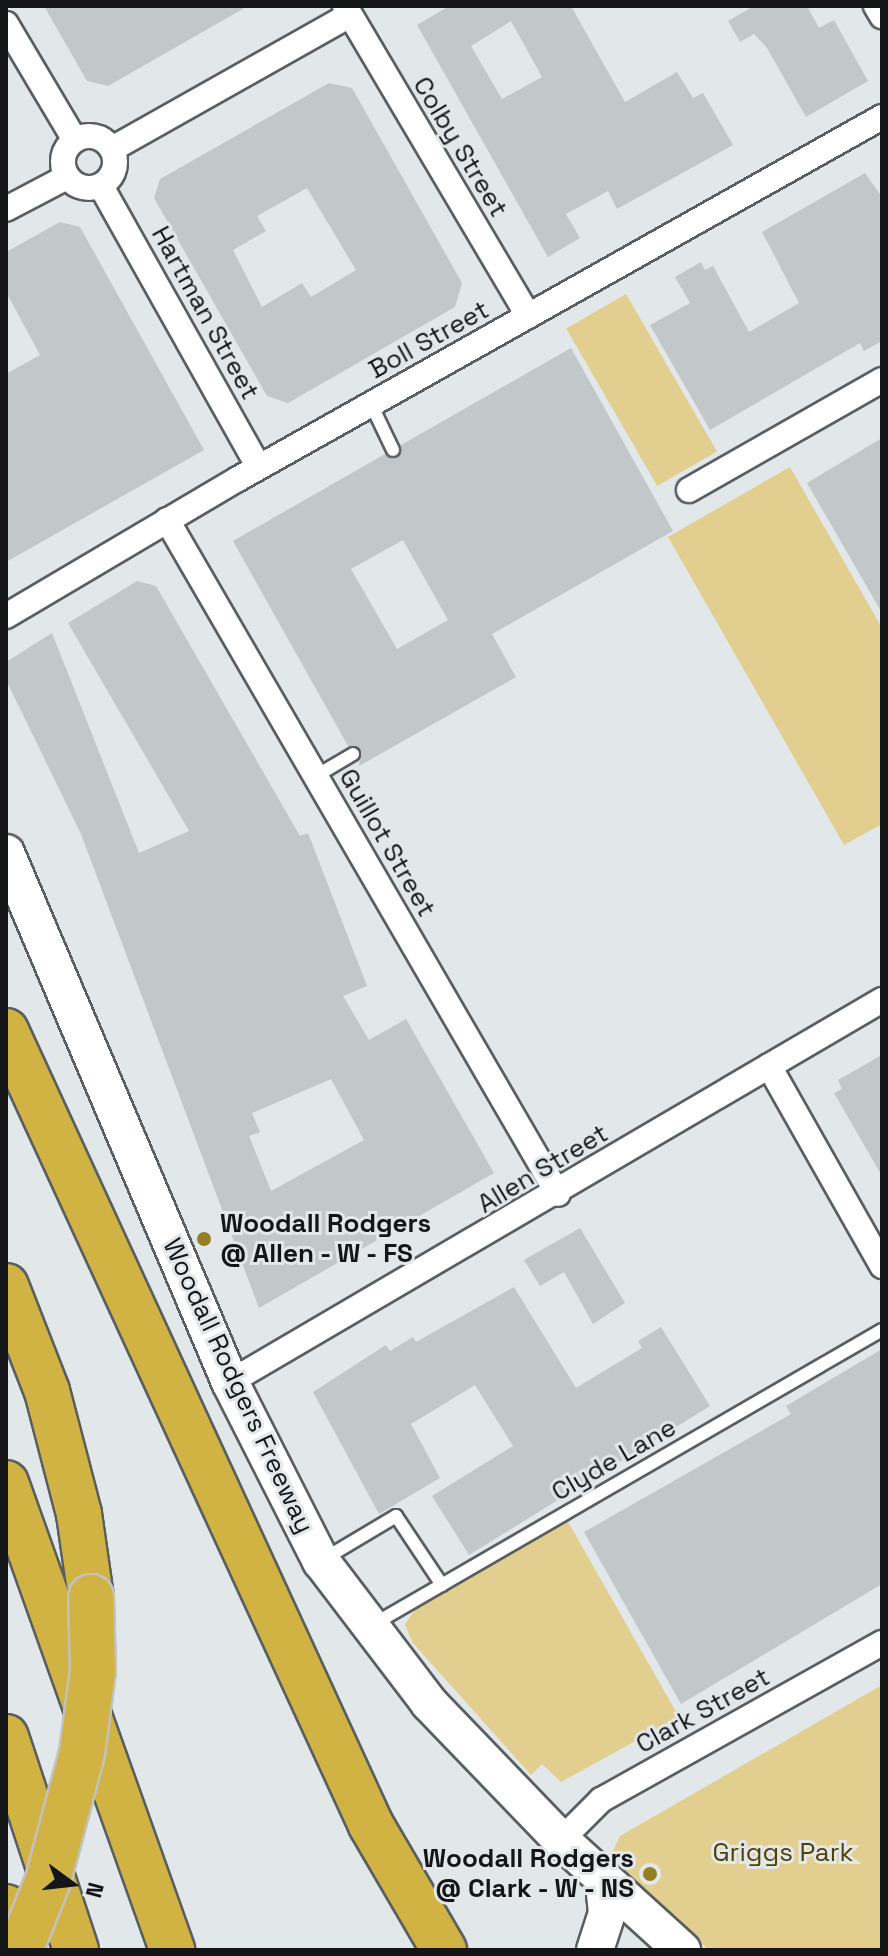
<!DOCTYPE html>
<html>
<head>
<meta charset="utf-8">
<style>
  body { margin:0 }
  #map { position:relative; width:888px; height:1956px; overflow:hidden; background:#e2e7ea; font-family:"Space Grotesk",sans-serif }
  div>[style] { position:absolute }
  .green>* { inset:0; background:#e2cf90; transform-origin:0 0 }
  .building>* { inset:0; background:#c2c7ca }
  .roads { filter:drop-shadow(2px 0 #595e60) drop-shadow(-2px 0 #595e60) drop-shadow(0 2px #595e60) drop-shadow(0 -2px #595e60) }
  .lane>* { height:12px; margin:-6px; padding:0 6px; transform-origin:6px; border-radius:6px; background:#fff }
  .street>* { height:24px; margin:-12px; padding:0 12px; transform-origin:12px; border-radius:12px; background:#fff }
  .street>.ring { margin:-12px; padding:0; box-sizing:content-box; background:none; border:24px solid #fff; border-radius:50% }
  .secondary>* { height:36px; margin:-18px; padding:0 18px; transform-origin:18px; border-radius:18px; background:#fff }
  .highway>* { height:44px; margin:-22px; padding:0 22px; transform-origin:22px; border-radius:22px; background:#d1b343 }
  .bridges { filter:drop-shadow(2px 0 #c2c2c2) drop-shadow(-2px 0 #c2c2c2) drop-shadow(0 2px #c2c2c2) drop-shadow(0 -2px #c2c2c2) }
  .highway-bridge>* { height:44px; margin:-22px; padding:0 22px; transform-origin:22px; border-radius:22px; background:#d1b343 }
  .dots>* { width:22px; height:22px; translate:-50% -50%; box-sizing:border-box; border:4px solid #e2e7ea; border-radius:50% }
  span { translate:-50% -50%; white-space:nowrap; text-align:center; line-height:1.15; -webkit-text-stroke:6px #e2e7ea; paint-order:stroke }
  .street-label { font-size:26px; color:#131516 }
  .poi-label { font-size:26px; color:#131516; font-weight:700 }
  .left { translate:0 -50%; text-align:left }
  .right { translate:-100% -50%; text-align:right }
  .park-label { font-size:26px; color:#504100 }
  .frame { position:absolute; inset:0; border:8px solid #131516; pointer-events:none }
  .north { position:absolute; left:32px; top:1844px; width:80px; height:80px; -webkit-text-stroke:6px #e2e7ea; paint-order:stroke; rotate:105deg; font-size:22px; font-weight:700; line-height:32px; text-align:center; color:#131516 }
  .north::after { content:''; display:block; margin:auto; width:28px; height:36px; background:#131516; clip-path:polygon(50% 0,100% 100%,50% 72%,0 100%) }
</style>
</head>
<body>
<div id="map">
  <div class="green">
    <div style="left:626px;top:294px;width:182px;height:69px;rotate:60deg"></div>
    <div style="clip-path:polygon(790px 467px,882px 628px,882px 824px,844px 845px,668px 537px)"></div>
    <div style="clip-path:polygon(567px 1520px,679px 1717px,561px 1782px,542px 1764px,531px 1775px,412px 1642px,405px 1624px,414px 1611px)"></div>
    <div style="clip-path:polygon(882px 1685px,882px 1950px,709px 1950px,618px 1869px,613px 1851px,620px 1836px)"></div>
  </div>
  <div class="building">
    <div style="clip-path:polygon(44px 6px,248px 6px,108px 86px,87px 81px)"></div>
    <div style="clip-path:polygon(evenodd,449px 6px,571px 6px,625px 102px,677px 72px,693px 98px,703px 93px,733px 145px,617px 209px,608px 191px,566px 214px,580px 238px,548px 257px,417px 25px,449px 6px,511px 21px,542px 77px,502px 99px,471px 46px,511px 21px)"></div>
    <div style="clip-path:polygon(754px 6px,807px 6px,819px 28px,834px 20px,868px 81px,806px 117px,767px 48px,754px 34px,740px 42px,728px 21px)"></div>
    <div style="clip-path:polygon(evenodd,329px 83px,352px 88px,462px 283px,455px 307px,288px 403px,267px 396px,154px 198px,160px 179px,329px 83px,307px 188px,356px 270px,311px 297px,302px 283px,262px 307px,233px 250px,266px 231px,257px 216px,307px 188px)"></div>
    <div style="clip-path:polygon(865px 173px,882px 197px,882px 341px,864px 351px,860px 343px,710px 430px,650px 325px,690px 303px,675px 277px,701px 262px,705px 270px,713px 266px,749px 332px,799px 303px,762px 232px)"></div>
    <div style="clip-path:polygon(60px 222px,80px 227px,204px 450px,6px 562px,6px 374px,40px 355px,6px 292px,6px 252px)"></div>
    <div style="clip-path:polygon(evenodd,571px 348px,673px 531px,492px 634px,516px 677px,359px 766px,361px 750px,348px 746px,233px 541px,385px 454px,398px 458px,401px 445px,571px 348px,403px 540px,448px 620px,397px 649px,351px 569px,403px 540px)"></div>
    <div style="clip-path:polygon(882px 438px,882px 613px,807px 483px)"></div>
    <div style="clip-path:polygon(evenodd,137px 581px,156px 586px,300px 836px,308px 833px,367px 986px,343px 996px,369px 1040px,406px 1019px,494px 1173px,259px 1308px,81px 834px,6px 680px,6px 662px,52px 633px,139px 853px,189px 831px,68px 623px,137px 581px,331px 1079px,364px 1140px,271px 1191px,249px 1136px,260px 1132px,252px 1113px,331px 1079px)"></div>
    <div style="clip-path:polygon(882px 1055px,882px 1176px,834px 1093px,842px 1089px,838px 1080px)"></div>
    <div style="clip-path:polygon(580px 1228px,625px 1303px,593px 1324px,564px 1272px,540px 1286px,524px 1260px)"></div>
    <div style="clip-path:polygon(514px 1287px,576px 1388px,642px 1348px,638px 1341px,661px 1327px,710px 1406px,469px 1555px,432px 1496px,513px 1446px,475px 1385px,411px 1424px,440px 1478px,379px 1514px,313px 1392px,386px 1345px,390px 1351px,413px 1337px,416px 1342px)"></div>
    <div style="clip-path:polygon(882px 1349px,882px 1584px,681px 1704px,584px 1532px,791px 1414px,786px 1406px)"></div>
  </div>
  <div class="roads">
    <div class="lane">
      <div style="left:371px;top:404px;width:51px;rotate:64.4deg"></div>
      <div style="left:316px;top:776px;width:43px;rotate:-30.7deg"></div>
      <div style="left:324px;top:1559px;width:84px;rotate:-30.8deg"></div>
      <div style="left:396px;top:1516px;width:83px;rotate:56.3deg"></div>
      <div style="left:374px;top:1624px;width:587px;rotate:-30.06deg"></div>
    </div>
    <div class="street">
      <div style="left:345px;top:6px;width:360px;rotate:59.4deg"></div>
      <div style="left:876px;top:6px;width:12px;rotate:59deg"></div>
      <div style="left:6px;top:24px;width:135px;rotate:59.3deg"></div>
      <div class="ring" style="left:63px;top:136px;width:28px;height:28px"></div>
      <div style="left:112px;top:149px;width:273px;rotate:-29.4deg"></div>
      <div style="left:101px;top:186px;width:322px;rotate:60.7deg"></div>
      <div style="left:6px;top:209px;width:69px;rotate:-27.7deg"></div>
      <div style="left:689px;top:490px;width:222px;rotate:-29.7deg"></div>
      <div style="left:167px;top:520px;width:779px;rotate:59.88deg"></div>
      <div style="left:6px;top:616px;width:269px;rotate:-30.6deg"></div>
      <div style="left:238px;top:479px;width:739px;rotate:-29.34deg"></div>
      <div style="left:769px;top:1066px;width:230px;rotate:60.5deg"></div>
      <div style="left:230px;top:1382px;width:756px;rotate:-30.37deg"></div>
      <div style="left:561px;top:1840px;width:57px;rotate:-45deg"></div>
      <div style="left:601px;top:1800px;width:322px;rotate:-29.2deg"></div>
    </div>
    <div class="secondary">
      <div style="left:6px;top:853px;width:574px;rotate:67.05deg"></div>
      <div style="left:230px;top:1382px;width:201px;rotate:63.1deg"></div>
      <div style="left:321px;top:1561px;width:178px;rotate:52.7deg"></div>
      <div style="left:429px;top:1703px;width:190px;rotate:46.1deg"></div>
      <div style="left:561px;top:1840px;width:164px;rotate:42.3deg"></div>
      <div style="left:595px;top:1950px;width:39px;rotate:-72deg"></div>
      <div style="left:607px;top:1913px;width:31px;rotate:-96deg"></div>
    </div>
    <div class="highway">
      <div style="left:6px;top:1031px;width:874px;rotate:65.31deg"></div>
      <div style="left:371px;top:1825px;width:145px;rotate:59.7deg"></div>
      <div style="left:6px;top:1286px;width:113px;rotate:68.7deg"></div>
      <div style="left:47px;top:1391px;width:127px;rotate:75.4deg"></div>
      <div style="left:79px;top:1514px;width:84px;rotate:81.8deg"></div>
      <div style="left:6px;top:1483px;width:496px;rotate:70.4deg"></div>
      <div style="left:6px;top:1737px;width:224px;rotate:71.8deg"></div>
      <div style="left:6px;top:1907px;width:44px;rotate:78.2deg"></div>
    </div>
  </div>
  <div class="bridges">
    <div class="highway-bridge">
      <div style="left:20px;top:1950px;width:75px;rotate:-68.2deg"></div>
      <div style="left:48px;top:1880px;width:131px;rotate:-75deg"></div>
      <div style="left:82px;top:1753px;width:83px;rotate:-82.4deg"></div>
      <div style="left:93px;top:1671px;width:74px;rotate:-91.5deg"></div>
    </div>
  </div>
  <div class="dots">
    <div style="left:204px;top:1239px;background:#957e26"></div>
    <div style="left:650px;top:1874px;background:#957e26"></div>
  </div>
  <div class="street-label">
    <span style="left:460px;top:147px;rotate:59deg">Colby Street</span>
    <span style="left:205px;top:313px;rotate:61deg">Hartman Street</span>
    <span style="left:429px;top:340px;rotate:-29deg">Boll Street</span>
    <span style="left:387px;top:843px;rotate:60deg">Guillot Street</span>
    <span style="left:543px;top:1169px;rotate:-31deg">Allen Street</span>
    <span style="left:238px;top:1386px;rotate:65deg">Woodall Rodgers Freeway</span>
    <span style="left:614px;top:1460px;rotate:-30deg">Clyde Lane</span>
    <span style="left:703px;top:1711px;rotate:-29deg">Clark Street</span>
  </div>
  <div class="poi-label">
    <span class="left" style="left:220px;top:1239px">Woodall Rodgers<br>@ Allen - W - FS</span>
    <span class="right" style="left:634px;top:1874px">Woodall Rodgers<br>@ Clark - W - NS</span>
  </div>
  <div class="park-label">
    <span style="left:783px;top:1853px">Griggs Park</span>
  </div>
  <div class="frame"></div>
  <div class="north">N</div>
</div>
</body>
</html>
